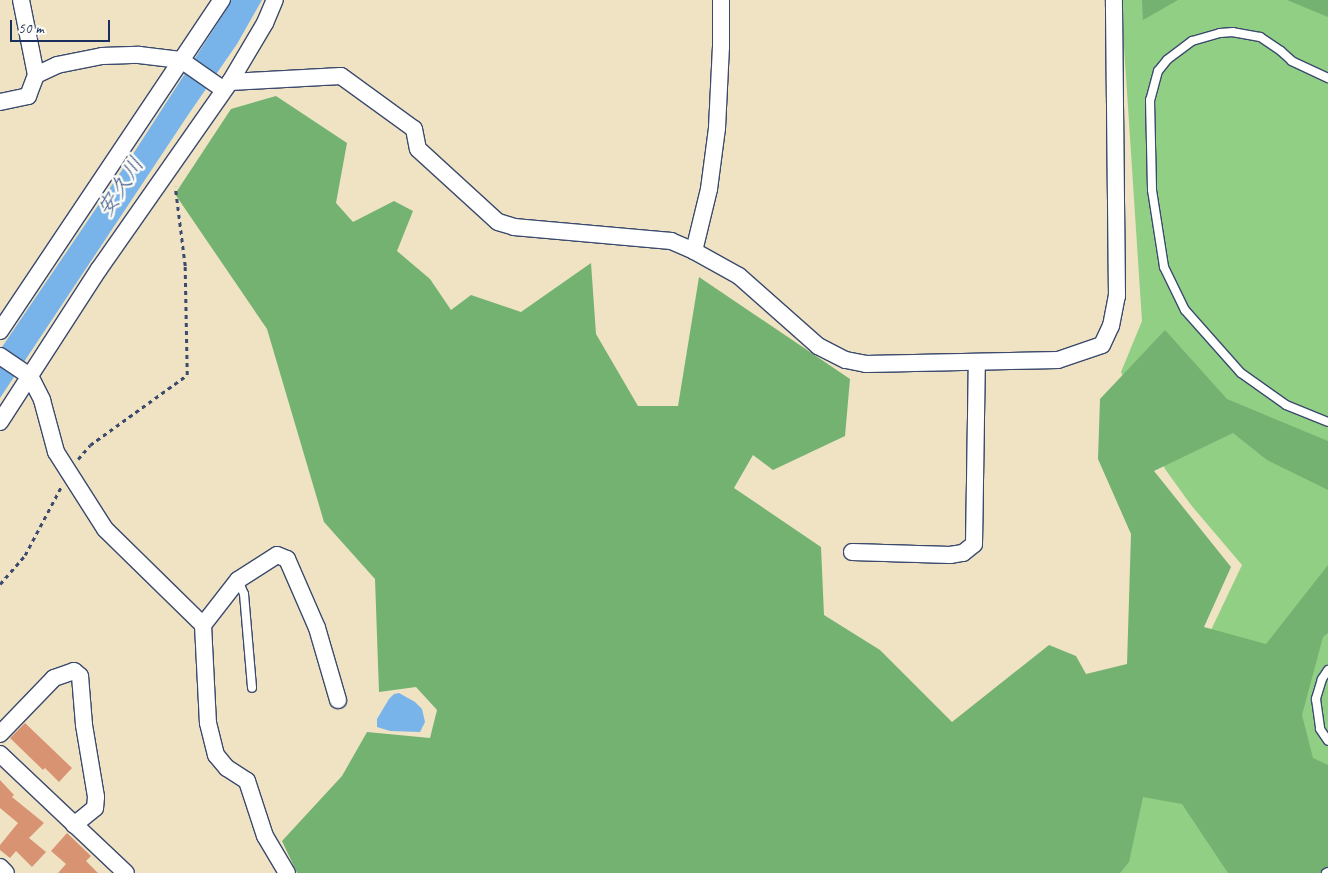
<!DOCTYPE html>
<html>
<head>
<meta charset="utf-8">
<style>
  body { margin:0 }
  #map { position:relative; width:1328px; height:873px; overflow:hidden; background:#efe3c4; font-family:Caveat,"Klee One",sans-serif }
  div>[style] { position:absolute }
  .green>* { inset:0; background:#91cf85 }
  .forest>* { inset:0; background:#74b272 }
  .water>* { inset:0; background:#78b4ea }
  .building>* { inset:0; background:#d89373 }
  .path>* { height:2.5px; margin-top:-1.25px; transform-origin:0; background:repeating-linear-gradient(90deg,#3b4a6d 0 4px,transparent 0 8px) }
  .roads { filter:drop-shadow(1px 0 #3b4a6d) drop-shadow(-1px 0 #3b4a6d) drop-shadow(0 1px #3b4a6d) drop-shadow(0 -1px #3b4a6d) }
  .lane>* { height:8px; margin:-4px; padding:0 4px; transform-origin:4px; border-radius:4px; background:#fff }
  .street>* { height:16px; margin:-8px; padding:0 8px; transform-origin:8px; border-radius:8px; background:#fff }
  span { translate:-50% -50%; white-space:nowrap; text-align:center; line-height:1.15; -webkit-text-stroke:5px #fdfcf7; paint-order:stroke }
  .water-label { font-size:22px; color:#375788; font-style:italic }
  .scale { position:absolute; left:10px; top:20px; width:100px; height:22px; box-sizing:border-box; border:2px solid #1b2f5e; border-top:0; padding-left:6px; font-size:15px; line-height:18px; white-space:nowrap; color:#1b2f5e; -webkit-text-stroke:4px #fdfcf7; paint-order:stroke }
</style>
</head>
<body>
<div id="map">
  <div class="green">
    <div style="clip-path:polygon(1121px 0,1328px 0,1328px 873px,873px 873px,1201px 651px,1242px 565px,1191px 505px,1165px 469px,1121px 372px,1142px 321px)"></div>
  </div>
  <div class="forest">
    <div style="clip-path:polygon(1142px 0,1178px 0,1143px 20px)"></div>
    <div style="clip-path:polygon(1287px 0,1328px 0,1328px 17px)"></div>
    <div style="clip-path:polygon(276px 96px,347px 143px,336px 203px,353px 222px,394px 201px,413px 211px,397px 251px,430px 279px,451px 310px,471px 295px,521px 312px,591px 263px,596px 334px,638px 406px,678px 406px,699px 277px,850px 379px,845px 436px,773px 470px,753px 455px,734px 488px,821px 547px,824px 615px,880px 650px,952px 722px,1049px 645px,1076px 656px,1086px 674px,1127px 664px,1131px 534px,1098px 459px,1100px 399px,1165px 330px,1227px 399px,1328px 441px,1328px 490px,1267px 460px,1233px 433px,1154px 471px,1231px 567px,1204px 627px,1266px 644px,1328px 565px,1328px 633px,1323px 637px,1302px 715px,1313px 758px,1328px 765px,1328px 868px,1321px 873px,1228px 873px,1182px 804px,1143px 797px,1129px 862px,1120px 873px,297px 873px,282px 841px,342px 776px,367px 732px,430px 738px,437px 710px,416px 687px,379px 692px,375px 579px,324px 522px,267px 329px,175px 194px,231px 109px)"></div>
  </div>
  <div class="water">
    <div style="clip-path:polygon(231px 0,262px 0,237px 44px,188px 115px,0 398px,0 350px,135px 151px,226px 10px)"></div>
    <div style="clip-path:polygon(399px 693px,415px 702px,422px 709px,425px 722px,420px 732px,390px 731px,377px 727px,377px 719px,389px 699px,394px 694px)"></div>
  </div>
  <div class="building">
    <div style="clip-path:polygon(25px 723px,72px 768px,59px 782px,45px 768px,43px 770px,10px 738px)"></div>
    <div style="clip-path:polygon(0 780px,14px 795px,12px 797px,44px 823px,29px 838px,46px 852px,32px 867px,16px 851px,10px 858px,0 850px,0 845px,18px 823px,0 808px)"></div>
    <div style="clip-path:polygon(67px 833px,91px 856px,86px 861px,98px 873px,58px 873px,66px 864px,51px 851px)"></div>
  </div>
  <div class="path">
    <div style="left:78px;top:459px;width:18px;rotate:-49deg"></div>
    <div style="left:90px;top:445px;width:120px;rotate:-35.8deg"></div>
    <div style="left:187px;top:375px;width:109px;rotate:-91.1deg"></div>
    <div style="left:185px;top:266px;width:80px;rotate:-97.2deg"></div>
    <div style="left:0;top:584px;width:38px;rotate:-49deg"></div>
    <div style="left:25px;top:555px;width:77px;rotate:-62.1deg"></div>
  </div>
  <div class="roads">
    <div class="lane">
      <div style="left:1328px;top:78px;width:40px;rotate:-155deg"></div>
      <div style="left:1292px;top:61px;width:15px;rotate:-138deg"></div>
      <div style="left:1281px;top:51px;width:25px;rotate:-146deg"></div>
      <div style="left:1260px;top:37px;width:27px;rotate:-170deg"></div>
      <div style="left:1233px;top:32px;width:13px;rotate:176deg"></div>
      <div style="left:1220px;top:33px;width:29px;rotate:164deg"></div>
      <div style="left:1192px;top:41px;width:31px;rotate:143deg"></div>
      <div style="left:1167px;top:60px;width:14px;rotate:129deg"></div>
      <div style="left:1158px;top:71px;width:30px;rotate:105deg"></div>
      <div style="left:1150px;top:100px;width:90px;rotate:88.7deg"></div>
      <div style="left:1152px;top:190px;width:78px;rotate:81.1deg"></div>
      <div style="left:1164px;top:267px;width:48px;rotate:64deg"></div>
      <div style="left:1185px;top:310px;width:84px;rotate:48.4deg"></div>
      <div style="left:1241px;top:373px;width:55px;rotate:35.4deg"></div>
      <div style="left:1286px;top:405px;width:45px;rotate:22deg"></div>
      <div style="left:238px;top:580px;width:15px;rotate:67deg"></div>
      <div style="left:244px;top:594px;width:94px;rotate:85.1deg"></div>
      <div style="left:1328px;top:670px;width:11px;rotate:124deg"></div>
      <div style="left:1322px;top:679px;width:21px;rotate:107deg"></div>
      <div style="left:1316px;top:699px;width:30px;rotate:82deg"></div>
      <div style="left:1320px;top:729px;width:14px;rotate:56deg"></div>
      <div style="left:1326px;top:873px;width:2px;rotate:-27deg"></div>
    </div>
    <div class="street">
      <div style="left:21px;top:0;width:76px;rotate:78.7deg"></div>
      <div style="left:230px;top:82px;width:111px;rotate:-3.1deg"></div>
      <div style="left:341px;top:76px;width:90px;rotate:36deg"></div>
      <div style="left:414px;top:129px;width:20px;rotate:79deg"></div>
      <div style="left:418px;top:149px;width:108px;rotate:42.4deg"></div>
      <div style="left:498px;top:222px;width:17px;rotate:17deg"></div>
      <div style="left:514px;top:227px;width:158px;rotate:5.1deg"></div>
      <div style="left:671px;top:241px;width:25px;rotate:23deg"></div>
      <div style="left:694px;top:251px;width:51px;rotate:29.1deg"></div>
      <div style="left:739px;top:276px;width:106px;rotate:41.5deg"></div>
      <div style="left:818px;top:346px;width:31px;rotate:27deg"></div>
      <div style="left:846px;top:360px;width:20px;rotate:11deg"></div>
      <div style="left:866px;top:364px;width:192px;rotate:-1.2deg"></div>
      <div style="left:1058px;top:360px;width:46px;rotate:-18.8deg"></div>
      <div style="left:1102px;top:345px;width:21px;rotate:-65deg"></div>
      <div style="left:1111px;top:326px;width:31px;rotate:-79deg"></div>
      <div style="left:1117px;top:296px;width:296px;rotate:-90.6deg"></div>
      <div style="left:0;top:102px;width:29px;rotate:-12deg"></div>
      <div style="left:28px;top:96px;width:22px;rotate:-69deg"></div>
      <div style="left:36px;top:75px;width:23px;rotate:-25deg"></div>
      <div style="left:57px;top:65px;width:46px;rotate:-11.3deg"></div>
      <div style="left:102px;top:56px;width:37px;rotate:-2deg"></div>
      <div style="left:139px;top:55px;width:42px;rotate:6.8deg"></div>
      <div style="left:181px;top:60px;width:52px;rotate:34.9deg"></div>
      <div style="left:694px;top:251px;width:64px;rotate:-76.4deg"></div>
      <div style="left:709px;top:189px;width:62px;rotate:-82.5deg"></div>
      <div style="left:717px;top:128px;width:81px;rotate:-87.2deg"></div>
      <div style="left:721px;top:47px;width:47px;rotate:-90deg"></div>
      <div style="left:0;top:331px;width:399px;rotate:-56.2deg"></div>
      <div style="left:0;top:356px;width:36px;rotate:34deg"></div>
      <div style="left:30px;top:376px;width:27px;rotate:63deg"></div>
      <div style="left:42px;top:400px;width:54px;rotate:74.9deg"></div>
      <div style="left:56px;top:452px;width:91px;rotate:57.5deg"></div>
      <div style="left:105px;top:529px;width:137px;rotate:44.4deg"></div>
      <div style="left:203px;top:625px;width:57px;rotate:-52.1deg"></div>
      <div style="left:238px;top:580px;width:46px;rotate:-32.7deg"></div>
      <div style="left:277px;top:555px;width:11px;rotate:22deg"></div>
      <div style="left:287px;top:559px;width:75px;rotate:66.5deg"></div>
      <div style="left:317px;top:628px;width:75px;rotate:73.7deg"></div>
      <div style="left:0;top:422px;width:182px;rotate:-57.1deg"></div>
      <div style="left:99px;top:269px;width:228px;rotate:-55deg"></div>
      <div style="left:230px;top:82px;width:69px;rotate:-59.3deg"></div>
      <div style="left:265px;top:23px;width:25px;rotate:-67deg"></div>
      <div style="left:852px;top:552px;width:98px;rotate:1.8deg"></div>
      <div style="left:950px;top:555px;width:13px;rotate:-9deg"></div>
      <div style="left:963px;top:553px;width:14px;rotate:-39deg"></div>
      <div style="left:974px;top:544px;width:182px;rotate:-89.1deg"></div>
      <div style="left:203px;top:625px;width:98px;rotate:87.1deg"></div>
      <div style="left:208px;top:723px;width:33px;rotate:76deg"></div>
      <div style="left:216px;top:755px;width:17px;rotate:50deg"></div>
      <div style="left:227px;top:768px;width:24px;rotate:33deg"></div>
      <div style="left:247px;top:781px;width:58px;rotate:71.9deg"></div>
      <div style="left:265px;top:836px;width:43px;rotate:59.3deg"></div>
      <div style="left:0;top:734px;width:78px;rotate:-46deg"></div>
      <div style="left:54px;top:678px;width:21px;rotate:-19deg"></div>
      <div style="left:74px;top:671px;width:8px;rotate:40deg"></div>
      <div style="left:80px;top:676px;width:49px;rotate:85.3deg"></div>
      <div style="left:84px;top:725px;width:73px;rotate:80.5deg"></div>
      <div style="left:96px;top:797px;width:11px;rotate:95deg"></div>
      <div style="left:95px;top:808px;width:27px;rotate:141deg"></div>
      <div style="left:0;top:754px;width:173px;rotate:43.4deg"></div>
      <div style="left:0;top:867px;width:8px;rotate:45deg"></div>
    </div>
  </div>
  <div class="water-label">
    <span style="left:121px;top:187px;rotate:-57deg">安久川</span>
  </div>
  <div class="scale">50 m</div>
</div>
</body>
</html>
